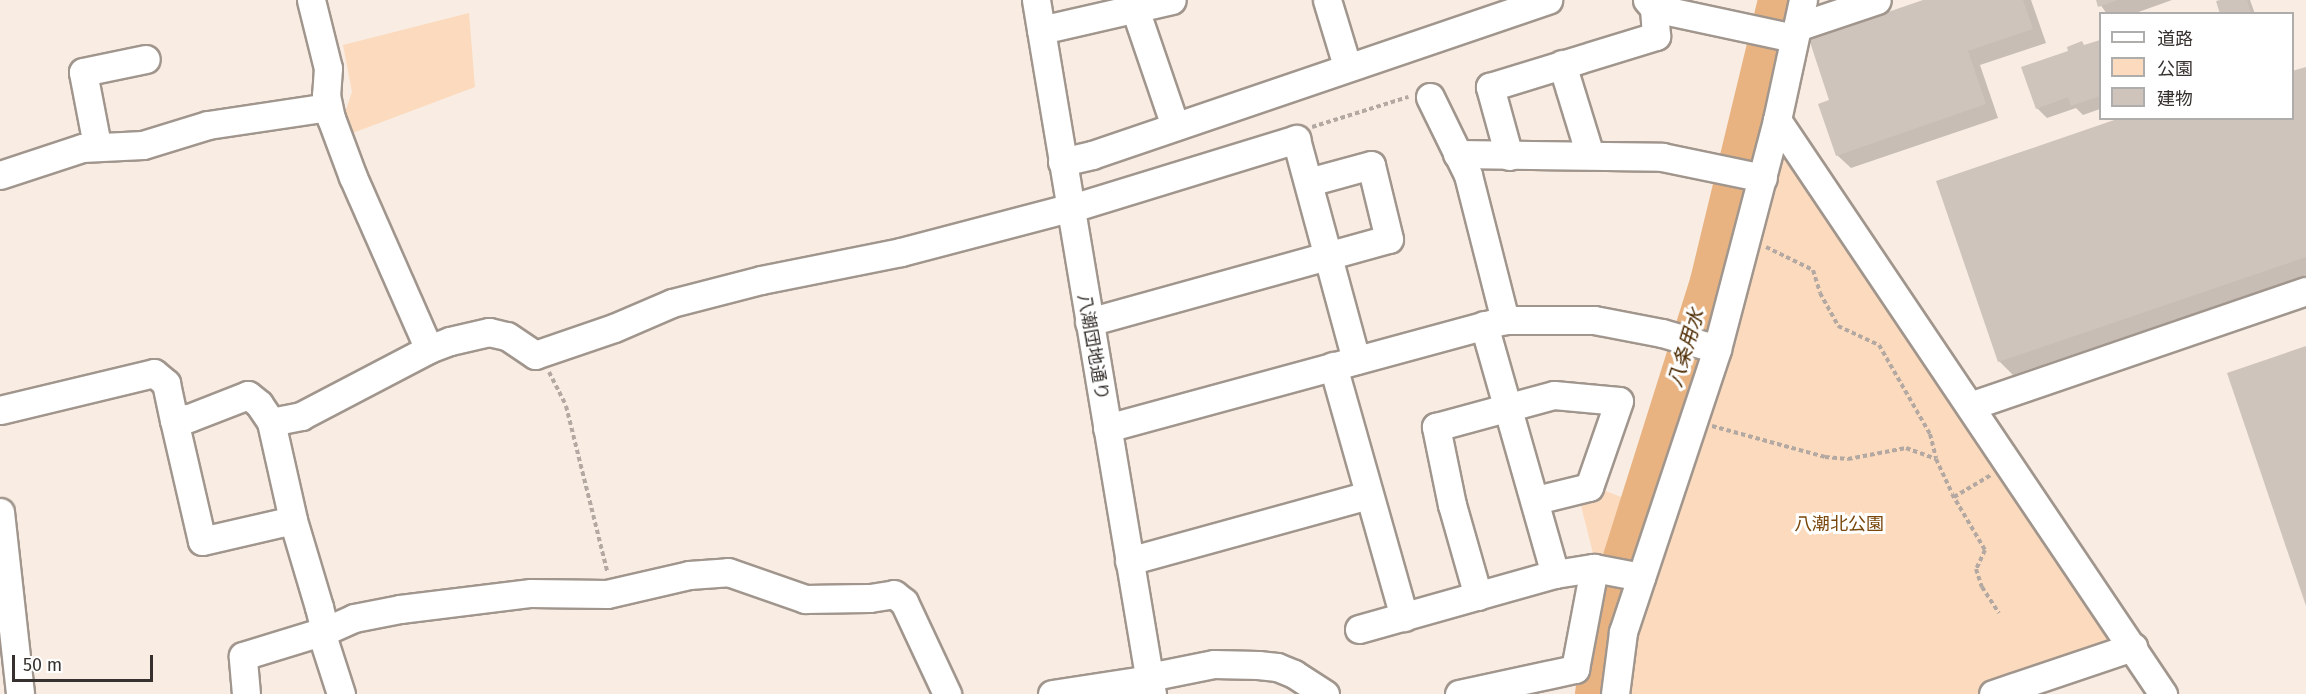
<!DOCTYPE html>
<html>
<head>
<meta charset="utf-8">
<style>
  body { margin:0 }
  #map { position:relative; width:2306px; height:694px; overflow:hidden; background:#f9ede3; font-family:"Fira Sans","Noto Sans JP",sans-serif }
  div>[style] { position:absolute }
  .green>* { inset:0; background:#fbdabd }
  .shadow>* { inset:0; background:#0003 }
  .river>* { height:34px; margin:-17px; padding:0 17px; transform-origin:17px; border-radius:17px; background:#e8b381 }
  .building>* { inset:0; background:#cfc4bb }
  .path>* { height:4px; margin-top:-2px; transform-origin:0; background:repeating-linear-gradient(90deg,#b3a9a2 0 4.5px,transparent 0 7.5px) }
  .roads { filter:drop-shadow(2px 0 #a1968d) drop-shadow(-2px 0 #a1968d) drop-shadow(0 2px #a1968d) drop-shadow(0 -2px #a1968d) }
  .minor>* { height:27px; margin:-13.5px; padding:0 13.5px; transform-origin:13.5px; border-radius:13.5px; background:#fff }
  span { translate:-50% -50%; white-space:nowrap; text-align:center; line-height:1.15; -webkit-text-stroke:6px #fff; paint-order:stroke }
  .street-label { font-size:18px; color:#36312e }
  .park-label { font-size:18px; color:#79470b }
  .water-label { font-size:20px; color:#4d2b02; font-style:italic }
  .legend { position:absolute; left:2099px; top:12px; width:195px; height:108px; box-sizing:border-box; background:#fff; border:2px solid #afadab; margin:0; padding:8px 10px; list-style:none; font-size:18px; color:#36312e }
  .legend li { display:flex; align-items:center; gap:12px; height:30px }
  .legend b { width:30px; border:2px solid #afadab }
  .scale { position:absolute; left:12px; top:655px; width:141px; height:27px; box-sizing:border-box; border:3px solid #36312e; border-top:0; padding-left:8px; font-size:18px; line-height:21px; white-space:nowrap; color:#36312e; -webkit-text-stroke:4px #fff; paint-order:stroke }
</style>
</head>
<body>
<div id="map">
  <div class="green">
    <div style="clip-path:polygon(469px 13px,475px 87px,350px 134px,345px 112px,352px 92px,343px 45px)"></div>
    <div style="clip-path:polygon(1778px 136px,2128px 645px,1977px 694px,1622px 694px,1631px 632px)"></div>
    <div style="clip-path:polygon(1588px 484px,1634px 502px,1615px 569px,1596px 565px,1576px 486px)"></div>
  </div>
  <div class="shadow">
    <div style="clip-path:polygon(1928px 0,2031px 0,2046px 43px,1980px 65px,1998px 118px,1851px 168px,1837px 155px,1831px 101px)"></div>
    <div style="clip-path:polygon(2097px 0,2172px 0,2133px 14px,2107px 14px)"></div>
    <div style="clip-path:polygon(2225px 0,2250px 0,2255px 14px,2222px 14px)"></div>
    <div style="clip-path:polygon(2100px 41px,2100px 109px,2083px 115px,2076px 108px,2047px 118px,2037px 108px,2085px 46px)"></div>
    <div style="clip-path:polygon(2306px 68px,2306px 275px,2013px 375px,1999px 361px,2292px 118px)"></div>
  </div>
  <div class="river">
    <div style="left:1592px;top:694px;width:84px;rotate:-82.5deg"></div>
    <div style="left:1603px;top:611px;width:346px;rotate:-72.5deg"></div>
    <div style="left:1707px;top:281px;width:289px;rotate:-76.4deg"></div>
  </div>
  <div class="building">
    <div style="clip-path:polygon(1923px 0,2023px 0,2033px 29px,1968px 51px,1986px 104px,1836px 156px,1818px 104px,1829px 100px,1809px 39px)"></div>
    <div style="clip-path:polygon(2096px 0,2118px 0,2098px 7px)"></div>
    <div style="clip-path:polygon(2220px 0,2247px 0,2251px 14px,2220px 14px,2216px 1px)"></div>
    <div style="clip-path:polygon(2100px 40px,2100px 96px,2071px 106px,2068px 97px,2036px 109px,2021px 67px,2068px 51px,2067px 47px,2082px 41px,2084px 45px)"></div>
    <div style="clip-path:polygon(2306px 67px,2306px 257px,1998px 362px,1936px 181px,2120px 118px,2292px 118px,2292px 71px)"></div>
    <div style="clip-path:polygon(2306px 346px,2306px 606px,2227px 373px)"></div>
  </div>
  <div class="path">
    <div style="left:1312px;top:127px;width:101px;rotate:-17.4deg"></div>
    <div style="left:1766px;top:247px;width:52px;rotate:26.1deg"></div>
    <div style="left:1813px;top:270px;width:24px;rotate:73deg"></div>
    <div style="left:1820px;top:293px;width:38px;rotate:61deg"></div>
    <div style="left:1838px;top:326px;width:45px;rotate:24.9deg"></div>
    <div style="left:1879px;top:345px;width:103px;rotate:60.2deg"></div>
    <div style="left:1930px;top:434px;width:25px;rotate:76deg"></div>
    <div style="left:549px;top:372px;width:38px;rotate:63deg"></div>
    <div style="left:566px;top:406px;width:170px;rotate:76deg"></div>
    <div style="left:1712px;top:426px;width:117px;rotate:15.3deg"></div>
    <div style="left:1825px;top:457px;width:23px;rotate:5deg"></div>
    <div style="left:1848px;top:459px;width:59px;rotate:-10.7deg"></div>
    <div style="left:1906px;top:448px;width:32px;rotate:20deg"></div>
    <div style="left:1936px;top:459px;width:38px;rotate:65deg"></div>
    <div style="left:1952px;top:494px;width:65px;rotate:59.5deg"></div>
    <div style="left:1985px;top:550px;width:21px;rotate:115deg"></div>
    <div style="left:1976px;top:569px;width:19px;rotate:72deg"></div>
    <div style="left:1982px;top:587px;width:31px;rotate:57deg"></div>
    <div style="left:1954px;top:497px;width:43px;rotate:-30.7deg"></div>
  </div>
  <div class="roads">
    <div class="minor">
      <div style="left:311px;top:0;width:70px;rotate:76deg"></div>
      <div style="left:328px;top:68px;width:27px;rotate:94deg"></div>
      <div style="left:326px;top:95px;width:24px;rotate:78deg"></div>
      <div style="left:331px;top:118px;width:63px;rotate:69.6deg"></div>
      <div style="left:353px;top:177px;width:188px;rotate:66.2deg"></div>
      <div style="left:1036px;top:0;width:704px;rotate:80.51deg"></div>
      <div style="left:1327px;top:0;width:69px;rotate:73.1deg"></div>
      <div style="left:1647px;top:0;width:11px;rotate:49deg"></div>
      <div style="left:1654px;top:8px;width:143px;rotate:12.1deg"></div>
      <div style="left:1135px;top:9px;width:124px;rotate:71.1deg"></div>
      <div style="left:1797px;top:27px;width:84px;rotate:-18.6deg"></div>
      <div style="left:1041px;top:30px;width:134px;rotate:-12.9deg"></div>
      <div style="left:1562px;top:64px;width:95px;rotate:72.9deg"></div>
      <div style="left:1430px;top:97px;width:87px;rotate:64deg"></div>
      <div style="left:1468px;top:175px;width:150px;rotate:75.7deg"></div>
      <div style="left:1777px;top:120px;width:692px;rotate:56.08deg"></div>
      <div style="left:97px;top:145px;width:74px;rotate:-100.9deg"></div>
      <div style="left:83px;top:72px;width:64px;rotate:-11.7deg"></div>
      <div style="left:1457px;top:154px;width:205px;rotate:0.8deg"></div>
      <div style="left:1662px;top:157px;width:103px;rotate:11.7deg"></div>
      <div style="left:1509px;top:156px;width:72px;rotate:-105.4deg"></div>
      <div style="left:1490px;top:87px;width:174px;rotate:-17.1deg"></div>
      <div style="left:1656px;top:36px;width:28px;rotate:-94deg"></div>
      <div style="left:1062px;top:162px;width:31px;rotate:-13deg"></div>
      <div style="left:1092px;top:155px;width:482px;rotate:-18.8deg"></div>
      <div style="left:0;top:175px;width:86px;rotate:-18.2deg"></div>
      <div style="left:82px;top:148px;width:61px;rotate:-2.8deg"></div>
      <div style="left:143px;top:145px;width:68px;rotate:-17.1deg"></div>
      <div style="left:208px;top:125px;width:121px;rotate:-8.5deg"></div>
      <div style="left:1069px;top:209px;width:238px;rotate:-17.1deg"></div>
      <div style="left:1296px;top:139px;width:229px;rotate:74.8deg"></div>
      <div style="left:1089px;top:322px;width:311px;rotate:-15.5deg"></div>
      <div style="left:1389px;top:239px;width:76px;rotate:-103.7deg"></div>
      <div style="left:1371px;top:165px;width:64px;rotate:164.7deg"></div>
      <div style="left:1484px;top:325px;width:259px;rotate:74.1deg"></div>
      <div style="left:1333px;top:366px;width:261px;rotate:74.2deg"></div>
      <div style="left:1970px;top:406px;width:355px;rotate:-18.9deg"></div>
      <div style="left:0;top:410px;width:158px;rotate:-13.5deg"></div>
      <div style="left:154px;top:373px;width:16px;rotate:40deg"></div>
      <div style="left:166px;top:383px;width:38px;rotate:78deg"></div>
      <div style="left:174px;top:420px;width:15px;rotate:-8deg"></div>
      <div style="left:189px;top:418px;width:63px;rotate:-21.3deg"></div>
      <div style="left:248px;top:395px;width:14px;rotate:39deg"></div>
      <div style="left:259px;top:404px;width:22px;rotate:56deg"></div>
      <div style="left:271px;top:422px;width:100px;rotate:77.3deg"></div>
      <div style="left:293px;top:520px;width:91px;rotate:73.4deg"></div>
      <div style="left:319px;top:607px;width:25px;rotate:76deg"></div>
      <div style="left:325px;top:631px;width:4px;rotate:166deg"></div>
      <div style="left:321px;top:632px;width:65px;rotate:72.1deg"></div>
      <div style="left:174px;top:420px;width:124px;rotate:77deg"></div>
      <div style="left:202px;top:541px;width:93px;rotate:-13deg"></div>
      <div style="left:271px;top:422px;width:31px;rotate:-11deg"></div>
      <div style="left:301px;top:416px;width:144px;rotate:-27.6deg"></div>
      <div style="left:429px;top:349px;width:22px;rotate:-21deg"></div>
      <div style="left:450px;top:341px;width:40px;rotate:-13deg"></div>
      <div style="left:489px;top:332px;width:18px;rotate:13deg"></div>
      <div style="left:507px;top:336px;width:34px;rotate:34deg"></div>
      <div style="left:535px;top:355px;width:83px;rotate:-18.9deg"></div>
      <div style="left:614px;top:328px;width:63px;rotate:-23.3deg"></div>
      <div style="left:672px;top:303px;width:92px;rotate:-14.5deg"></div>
      <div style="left:761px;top:280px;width:143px;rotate:-11.3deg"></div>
      <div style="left:901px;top:252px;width:174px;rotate:-14.7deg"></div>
      <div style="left:1107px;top:428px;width:412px;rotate:-15.2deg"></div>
      <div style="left:1505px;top:320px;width:89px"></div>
      <div style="left:1594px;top:320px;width:69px;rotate:10.8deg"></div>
      <div style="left:1662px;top:333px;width:57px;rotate:16.2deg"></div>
      <div style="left:0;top:512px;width:183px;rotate:83.7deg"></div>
      <div style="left:1129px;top:561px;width:248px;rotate:-15.4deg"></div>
      <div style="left:1478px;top:596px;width:95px;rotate:-105.9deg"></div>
      <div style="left:1452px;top:505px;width:80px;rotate:-101.6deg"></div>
      <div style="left:1436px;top:427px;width:122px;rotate:-15.2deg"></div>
      <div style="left:1554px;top:395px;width:65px;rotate:5.3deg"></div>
      <div style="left:1619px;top:401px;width:91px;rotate:109.2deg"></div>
      <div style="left:1589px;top:487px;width:55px;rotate:166.2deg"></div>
      <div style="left:1359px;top:629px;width:204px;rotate:-15.7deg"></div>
      <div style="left:1555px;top:574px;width:39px;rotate:-9deg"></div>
      <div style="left:1594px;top:568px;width:48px;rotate:10.8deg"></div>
      <div style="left:325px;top:631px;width:32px;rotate:-24deg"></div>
      <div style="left:354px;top:618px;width:47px;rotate:-11.1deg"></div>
      <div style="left:400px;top:609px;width:132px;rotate:-7deg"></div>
      <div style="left:531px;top:593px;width:76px;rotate:0.8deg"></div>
      <div style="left:607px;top:594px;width:84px;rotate:-13deg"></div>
      <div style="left:689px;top:575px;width:39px;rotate:-4deg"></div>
      <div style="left:728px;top:572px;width:82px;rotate:19.3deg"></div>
      <div style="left:805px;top:599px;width:65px;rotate:-0.9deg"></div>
      <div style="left:870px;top:598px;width:24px;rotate:-9deg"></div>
      <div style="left:894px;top:594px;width:13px;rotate:39deg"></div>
      <div style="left:904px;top:602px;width:102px;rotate:64.9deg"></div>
      <div style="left:1149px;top:677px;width:66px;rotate:-11.3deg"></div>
      <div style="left:1214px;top:664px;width:44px;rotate:1.3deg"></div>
      <div style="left:1258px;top:665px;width:19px;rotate:6deg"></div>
      <div style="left:1277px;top:667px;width:18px;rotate:22deg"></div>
      <div style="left:1294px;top:674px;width:37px;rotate:33deg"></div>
      <div style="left:246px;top:694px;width:38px;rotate:-95deg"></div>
      <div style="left:243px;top:656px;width:82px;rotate:-17.1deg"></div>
      <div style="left:1052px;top:694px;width:99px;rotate:-8.7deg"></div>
      <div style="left:1459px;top:694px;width:119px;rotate:-12.2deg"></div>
      <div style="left:1575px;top:669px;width:103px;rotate:-79.3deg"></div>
      <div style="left:1615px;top:694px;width:63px;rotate:-82.6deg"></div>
      <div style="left:1623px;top:632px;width:298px;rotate:-71.6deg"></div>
      <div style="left:1717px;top:349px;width:237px;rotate:-75.3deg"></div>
      <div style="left:1777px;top:120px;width:123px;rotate:-77.8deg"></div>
      <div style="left:1993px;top:694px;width:148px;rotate:-18.6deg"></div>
    </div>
  </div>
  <div class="street-label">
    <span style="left:1093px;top:347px;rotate:80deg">八潮団地通り</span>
  </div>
  <div class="park-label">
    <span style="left:1839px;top:524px">八潮北公園</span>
  </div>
  <div class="water-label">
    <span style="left:1686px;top:348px;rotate:-73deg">八条用水</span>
  </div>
  <ul class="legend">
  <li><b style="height:8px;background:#fff"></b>道路</li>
  <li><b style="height:16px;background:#fbdabd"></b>公園</li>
  <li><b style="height:16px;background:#cfc4bb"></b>建物</li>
  </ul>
  <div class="scale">50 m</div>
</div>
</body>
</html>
